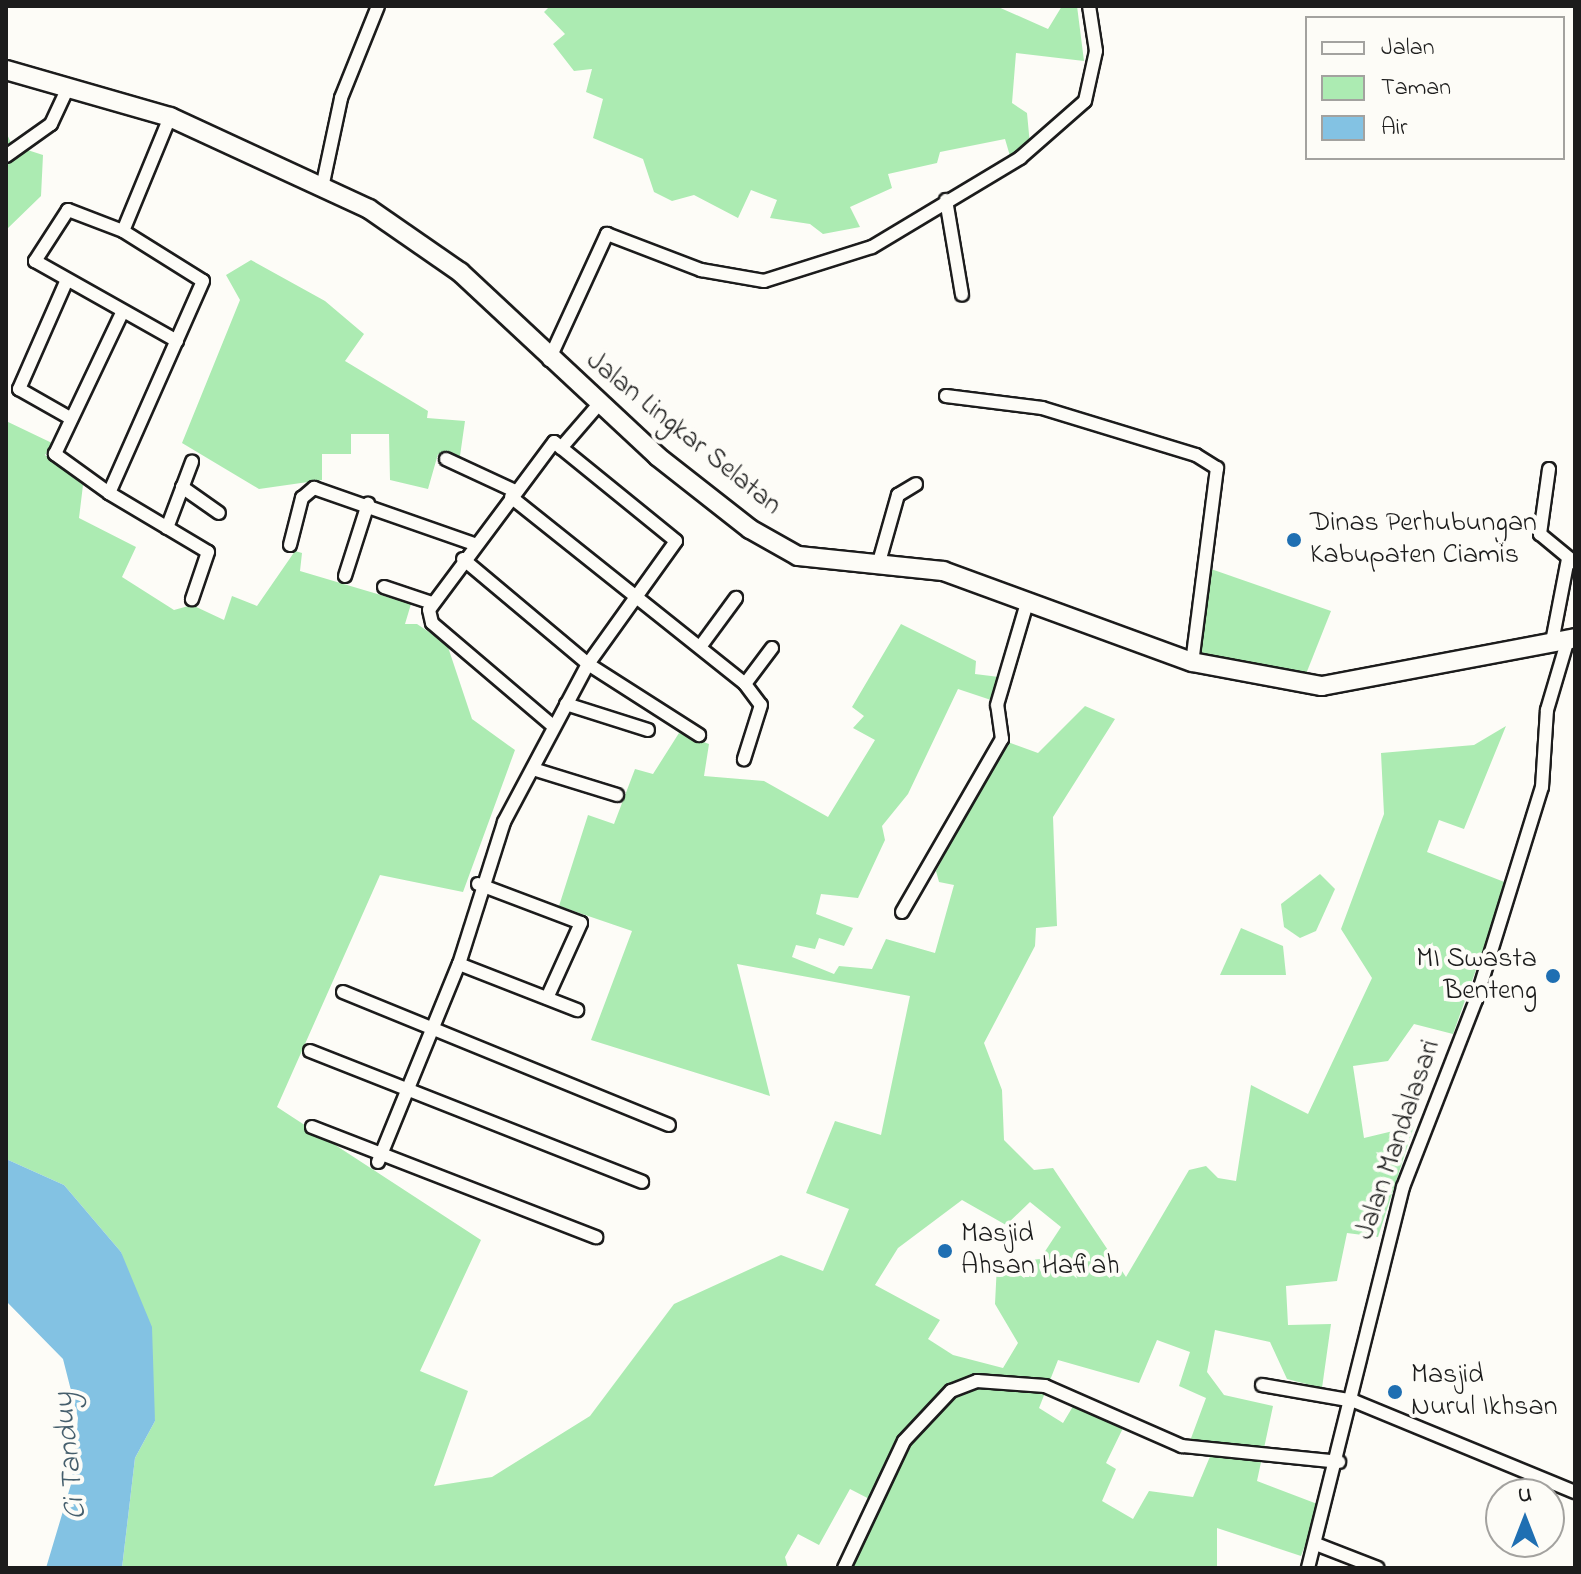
<!DOCTYPE html>
<html>
<head>
<meta charset="utf-8">
<style>
  body { margin:0 }
  #map { position:relative; width:1581px; height:1574px; overflow:hidden; background:#fdfcf7; font-family:"Indie Flower",sans-serif }
  div>[style] { position:absolute }
  .green>* { inset:0; background:#acebb2 }
  .water>* { inset:0; background:#83c2e3 }
  .roads { filter:drop-shadow(2px 0 #1c1c1c) drop-shadow(-2px 0 #1c1c1c) drop-shadow(0 2px #1c1c1c) drop-shadow(0 -2px #1c1c1c) }
  .street>* { height:12px; margin:-6px; padding:0 6px; transform-origin:6px; border-radius:6px; background:#fdfcf7 }
  .secondary>* { height:18px; margin:-9px; padding:0 9px; transform-origin:9px; border-radius:9px; background:#fdfcf7 }
  .dots>* { width:22px; height:22px; translate:-50% -50%; box-sizing:border-box; border:4px solid #fdfcf7; border-radius:50% }
  span { translate:-50% -50%; white-space:nowrap; text-align:center; line-height:1.15; -webkit-text-stroke:8px #fdfcf7; paint-order:stroke }
  .street-label { font-size:28px; color:#1c1c1c }
  .poi-label { font-size:28px; color:#1c1c1c }
  .left { translate:0 -50%; text-align:left }
  .right { translate:-100% -50%; text-align:right }
  .water-label { font-size:30px; color:#455e6c; font-style:italic }
  .frame { position:absolute; inset:0; border:8px solid #1c1c1c; pointer-events:none }
  .legend { position:absolute; left:1305px; top:16px; width:260px; height:144px; box-sizing:border-box; background:#fdfcf7; border:2px solid #a3a29f; margin:0; padding:10px 14px; list-style:none; font-size:24px; color:#1c1c1c }
  .legend li { display:flex; align-items:center; gap:16px; height:40px }
  .legend b { width:40px; border:2px solid #a3a29f }
  .north { position:absolute; left:1485px; top:1478px; width:80px; height:80px; box-sizing:border-box; background:#fdfcf7; border:2px solid #a3a29f; border-radius:50%; rotate:0deg; font-size:22px; font-weight:700; line-height:32px; text-align:center; color:#1c1c1c }
  .north::after { content:''; display:block; margin:auto; width:28px; height:36px; background:#1f6fb2; clip-path:polygon(50% 0,100% 100%,50% 72%,0 100%) }
</style>
</head>
<body>
<div id="map">
  <div class="green">
    <div style="clip-path:polygon(550px 6px,996px 6px,1048px 29px,1062px 6px,1077px 6px,1084px 61px,1016px 53px,1012px 103px,1027px 113px,1030px 145px,1010px 156px,1005px 139px,940px 152px,937px 163px,888px 174px,892px 188px,850px 207px,860px 227px,823px 234px,810px 224px,770px 218px,777px 200px,751px 190px,738px 218px,694px 195px,672px 201px,654px 192px,643px 159px,593px 138px,603px 99px,586px 92px,592px 69px,574px 71px,553px 44px,565px 34px,544px 12px)"></div>
    <div style="clip-path:polygon(6px 132px,12px 145px,43px 155px,41px 196px,6px 230px)"></div>
    <div style="clip-path:polygon(251px 260px,325px 301px,364px 334px,345px 361px,428px 411px,427px 418px,465px 421px,460px 456px,438px 454px,428px 489px,390px 480px,389px 434px,351px 434px,351px 454px,322px 454px,322px 480px,259px 489px,182px 443px,240px 300px,226px 275px)"></div>
    <div style="clip-path:polygon(evenodd,6px 421px,52px 443px,45px 455px,83px 485px,79px 518px,136px 547px,122px 577px,174px 610px,192px 605px,224px 620px,232px 596px,257px 606px,295px 551px,302px 553px,300px 571px,411px 604px,405px 624px,417px 624px,447px 644px,472px 719px,515px 750px,463px 892px,380px 875px,277px 1107px,481px 1240px,420px 1371px,468px 1391px,434px 1486px,492px 1477px,590px 1416px,674px 1304px,781px 1255px,823px 1271px,849px 1209px,806px 1193px,835px 1121px,881px 1135px,910px 996px,737px 964px,770px 1096px,591px 1040px,632px 931px,559px 906px,588px 815px,614px 824px,635px 769px,653px 774px,679px 733px,709px 744px,704px 776px,764px 781px,828px 817px,875px 740px,853px 728px,864px 716px,852px 707px,901px 624px,976px 661px,975px 674px,999px 677px,994px 701px,958px 689px,908px 794px,882px 826px,885px 840px,858px 898px,821px 894px,816px 914px,853px 928px,844px 946px,819px 938px,815px 949px,796px 945px,792px 957px,834px 974px,839px 966px,872px 969px,886px 939px,935px 953px,954px 885px,939px 882px,936px 871px,1005px 741px,1038px 753px,1085px 706px,1115px 719px,1053px 817px,1057px 926px,1036px 928px,1035px 946px,984px 1043px,1002px 1090px,1004px 1140px,1034px 1170px,1053px 1168px,1126px 1277px,1189px 1170px,1206px 1166px,1218px 1178px,1236px 1181px,1251px 1085px,1308px 1114px,1372px 978px,1341px 929px,1384px 814px,1381px 753px,1474px 745px,1506px 726px,1464px 829px,1439px 820px,1427px 852px,1507px 883px,1453px 1034px,1414px 1024px,1388px 1061px,1353px 1066px,1364px 1138px,1414px 1126px,1378px 1237px,1347px 1233px,1337px 1281px,1286px 1286px,1288px 1325px,1331px 1324px,1322px 1388px,1287px 1379px,1270px 1342px,1215px 1330px,1207px 1372px,1224px 1395px,1273px 1406px,1257px 1481px,1320px 1505px,1301px 1556px,1217px 1528px,1217px 1568px,853px 1568px,879px 1504px,850px 1489px,819px 1545px,798px 1534px,785px 1557px,788px 1568px,122px 1568px,135px 1458px,155px 1421px,121px 1252px,64px 1185px,6px 1159px,6px 421px,962px 1200px,1006px 1225px,1030px 1202px,1061px 1227px,1040px 1259px,997px 1264px,995px 1304px,1018px 1343px,1003px 1368px,953px 1355px,928px 1339px,940px 1320px,875px 1285px,898px 1248px,962px 1200px,6px 421px,1157px 1340px,1190px 1352px,1179px 1386px,1206px 1398px,1190px 1441px,1214px 1447px,1193px 1497px,1149px 1491px,1133px 1519px,1102px 1501px,1116px 1469px,1106px 1463px,1125px 1424px,1075px 1403px,1063px 1423px,1039px 1408px,1058px 1360px,1139px 1383px,1157px 1340px)"></div>
    <div style="clip-path:polygon(1211px 569px,1331px 611px,1306px 674px,1295px 679px,1199px 659px)"></div>
    <div style="clip-path:polygon(1320px 874px,1335px 889px,1316px 931px,1300px 938px,1284px 927px,1281px 904px)"></div>
    <div style="clip-path:polygon(1241px 928px,1283px 946px,1286px 975px,1220px 975px)"></div>
  </div>
  <div class="water">
    <div style="clip-path:polygon(6px 1159px,64px 1185px,121px 1252px,152px 1327px,155px 1421px,135px 1458px,122px 1568px,46px 1568px,72px 1481px,78px 1418px,63px 1359px,6px 1301px)"></div>
  </div>
  <div class="roads">
    <div class="street">
      <div style="left:170px;top:117px;width:123px;rotate:112.4deg"></div>
      <div style="left:123px;top:231px;width:94px;rotate:32deg"></div>
      <div style="left:203px;top:281px;width:232px;rotate:113.9deg"></div>
      <div style="left:109px;top:493px;width:115px;rotate:30.8deg"></div>
      <div style="left:208px;top:552px;width:50px;rotate:108.8deg"></div>
      <div style="left:6px;top:156px;width:55px;rotate:-35.4deg"></div>
      <div style="left:51px;top:124px;width:40px;rotate:-65deg"></div>
      <div style="left:323px;top:183px;width:87px;rotate:-78deg"></div>
      <div style="left:341px;top:98px;width:99px;rotate:-68.1deg"></div>
      <div style="left:946px;top:200px;width:96px;rotate:80.4deg"></div>
      <div style="left:123px;top:231px;width:59px;rotate:-159.1deg"></div>
      <div style="left:68px;top:210px;width:61px;rotate:122.9deg"></div>
      <div style="left:35px;top:261px;width:163px;rotate:29.4deg"></div>
      <div style="left:66px;top:282px;width:117px;rotate:113.7deg"></div>
      <div style="left:19px;top:389px;width:59px;rotate:29.6deg"></div>
      <div style="left:549px;top:360px;width:139px;rotate:-65.3deg"></div>
      <div style="left:607px;top:234px;width:101px;rotate:21deg"></div>
      <div style="left:701px;top:270px;width:64px;rotate:9.9deg"></div>
      <div style="left:764px;top:281px;width:113px;rotate:-17.5deg"></div>
      <div style="left:872px;top:247px;width:173px;rotate:-31deg"></div>
      <div style="left:1020px;top:158px;width:86px;rotate:-41.2deg"></div>
      <div style="left:1085px;top:101px;width:51px;rotate:-77.6deg"></div>
      <div style="left:1096px;top:51px;width:46px;rotate:-98.8deg"></div>
      <div style="left:946px;top:396px;width:97px;rotate:7.1deg"></div>
      <div style="left:1042px;top:408px;width:161px;rotate:17deg"></div>
      <div style="left:1196px;top:455px;width:25px;rotate:32deg"></div>
      <div style="left:1217px;top:468px;width:196px;rotate:97.3deg"></div>
      <div style="left:561px;top:448px;width:58px;rotate:-49.2deg"></div>
      <div style="left:446px;top:459px;width:76px;rotate:24.9deg"></div>
      <div style="left:1549px;top:469px;width:66px;rotate:97.9deg"></div>
      <div style="left:1540px;top:534px;width:45px;rotate:39.6deg"></div>
      <div style="left:182px;top:487px;width:45px;rotate:35.1deg"></div>
      <div style="left:109px;top:493px;width:67px;rotate:-144.2deg"></div>
      <div style="left:55px;top:454px;width:156px;rotate:-64.6deg"></div>
      <div style="left:511px;top:497px;width:300px;rotate:38.6deg"></div>
      <div style="left:745px;top:684px;width:26px;rotate:53deg"></div>
      <div style="left:761px;top:705px;width:57px;rotate:107.5deg"></div>
      <div style="left:167px;top:528px;width:71px;rotate:-69.3deg"></div>
      <div style="left:290px;top:545px;width:49px;rotate:-75.7deg"></div>
      <div style="left:302px;top:498px;width:16px;rotate:-40deg"></div>
      <div style="left:314px;top:488px;width:170px;rotate:19.3deg"></div>
      <div style="left:463px;top:559px;width:163px;rotate:40deg"></div>
      <div style="left:588px;top:664px;width:132px;rotate:32.6deg"></div>
      <div style="left:879px;top:562px;width:70px;rotate:-74.2deg"></div>
      <div style="left:898px;top:495px;width:21px;rotate:-31deg"></div>
      <div style="left:345px;top:576px;width:76px;rotate:-72.3deg"></div>
      <div style="left:384px;top:587px;width:51px;rotate:18.4deg"></div>
      <div style="left:1552px;top:642px;width:85px;rotate:-79.1deg"></div>
      <div style="left:700px;top:647px;width:61px;rotate:-53.7deg"></div>
      <div style="left:745px;top:684px;width:45px;rotate:-53.1deg"></div>
      <div style="left:566px;top:704px;width:86px;rotate:17.6deg"></div>
      <div style="left:533px;top:769px;width:88px;rotate:17.2deg"></div>
      <div style="left:478px;top:884px;width:110px;rotate:20.7deg"></div>
      <div style="left:581px;top:923px;width:82px;rotate:114.4deg"></div>
      <div style="left:902px;top:912px;width:200px;rotate:-60deg"></div>
      <div style="left:1002px;top:739px;width:34px;rotate:-98deg"></div>
      <div style="left:997px;top:705px;width:106px;rotate:-73.6deg"></div>
      <div style="left:459px;top:964px;width:127px;rotate:21.3deg"></div>
      <div style="left:343px;top:992px;width:352px;rotate:22.2deg"></div>
      <div style="left:310px;top:1051px;width:357px;rotate:21.5deg"></div>
      <div style="left:312px;top:1127px;width:305px;rotate:21.2deg"></div>
      <div style="left:378px;top:1162px;width:214px;rotate:-67.8deg"></div>
      <div style="left:459px;top:964px;width:149px;rotate:-72.4deg"></div>
      <div style="left:504px;top:822px;width:179px;rotate:-62deg"></div>
      <div style="left:588px;top:664px;width:151px;rotate:-54.4deg"></div>
      <div style="left:676px;top:541px;width:157px;rotate:-140.9deg"></div>
      <div style="left:554px;top:442px;width:209px;rotate:126.7deg"></div>
      <div style="left:429px;top:610px;width:13px;rotate:77deg"></div>
      <div style="left:432px;top:623px;width:157px;rotate:40.4deg"></div>
      <div style="left:1262px;top:1385px;width:93px;rotate:9.9deg"></div>
      <div style="left:1354px;top:1401px;width:239px;rotate:22.4deg"></div>
      <div style="left:1316px;top:1544px;width:66px;rotate:21.2deg"></div>
      <div style="left:844px;top:1568px;width:140px;rotate:-64.7deg"></div>
      <div style="left:904px;top:1441px;width:69px;rotate:-46.8deg"></div>
      <div style="left:951px;top:1391px;width:28px;rotate:-21deg"></div>
      <div style="left:977px;top:1381px;width:68px;rotate:4.2deg"></div>
      <div style="left:1045px;top:1386px;width:150px;rotate:23.7deg"></div>
      <div style="left:1182px;top:1446px;width:158px;rotate:5.8deg"></div>
      <div style="left:1308px;top:1568px;width:393px;rotate:-76deg"></div>
      <div style="left:1403px;top:1187px;width:201px;rotate:-68.7deg"></div>
      <div style="left:1476px;top:1000px;width:223px;rotate:-72.8deg"></div>
      <div style="left:1542px;top:787px;width:77px;rotate:-86.3deg"></div>
      <div style="left:1547px;top:710px;width:74px;rotate:-73.5deg"></div>
    </div>
    <div class="secondary">
      <div style="left:6px;top:70px;width:171px;rotate:16deg"></div>
      <div style="left:170px;top:117px;width:219px;rotate:24.8deg"></div>
      <div style="left:369px;top:209px;width:111px;rotate:34.7deg"></div>
      <div style="left:460px;top:272px;width:270px;rotate:43deg"></div>
      <div style="left:657px;top:456px;width:118px;rotate:38.1deg"></div>
      <div style="left:750px;top:529px;width:55px;rotate:29.4deg"></div>
      <div style="left:798px;top:556px;width:146px;rotate:5.9deg"></div>
      <div style="left:943px;top:571px;width:265px;rotate:20.1deg"></div>
      <div style="left:1192px;top:662px;width:132px;rotate:10.5deg"></div>
      <div style="left:1322px;top:686px;width:258px;rotate:-10.7deg"></div>
    </div>
  </div>
  <div class="dots">
    <div style="left:1294px;top:540px;background:#1f6fb2"></div>
    <div style="left:1553px;top:976px;background:#1f6fb2"></div>
    <div style="left:945px;top:1251px;background:#1f6fb2"></div>
    <div style="left:1395px;top:1392px;background:#1f6fb2"></div>
  </div>
  <div class="street-label">
    <span style="left:683px;top:434px;rotate:39deg">Jalan Lingkar Selatan</span>
    <span style="left:1399px;top:1140px;rotate:-71deg">Jalan Mandalasari</span>
  </div>
  <div class="poi-label">
    <span class="left" style="left:1310px;top:540px">Dinas Perhubungan<br>Kabupaten Ciamis</span>
    <span class="right" style="left:1537px;top:976px">MI Swasta<br>Benteng</span>
    <span class="left" style="left:961px;top:1251px">Masjid<br>Ahsan Hafiah</span>
    <span class="left" style="left:1411px;top:1392px">Masjid<br>Nurul Ikhsan</span>
  </div>
  <div class="water-label">
    <span style="left:71px;top:1456px;rotate:-96deg">Ci Tanduy</span>
  </div>
  <div class="frame"></div>
  <ul class="legend">
  <li><b style="height:10px;background:#fdfcf7"></b>Jalan</li>
  <li><b style="height:22px;background:#acebb2"></b>Taman</li>
  <li><b style="height:22px;background:#83c2e3"></b>Air</li>
  </ul>
  <div class="north">U</div>
</div>
</body>
</html>
